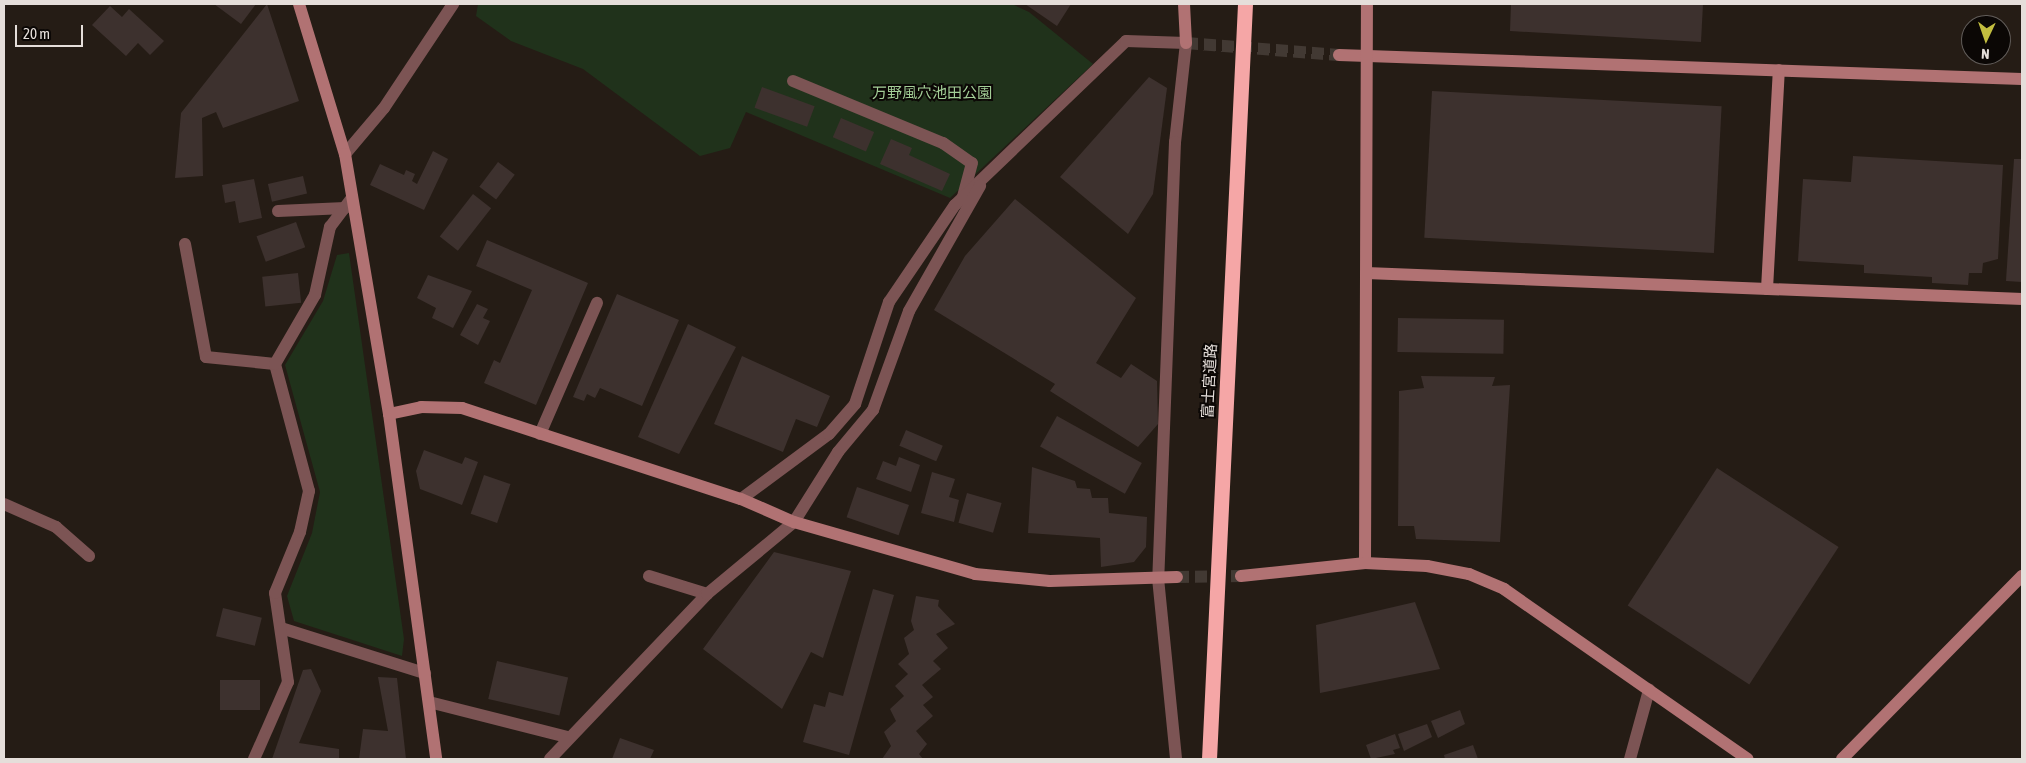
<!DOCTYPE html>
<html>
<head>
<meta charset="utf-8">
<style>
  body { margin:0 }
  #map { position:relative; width:2026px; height:763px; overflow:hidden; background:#251c15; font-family:"Asap Condensed","Noto Sans JP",sans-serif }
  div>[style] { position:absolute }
  .green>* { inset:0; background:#20321b }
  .building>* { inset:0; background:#3d312e; transform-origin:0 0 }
  .secondary-tunnel>* { height:12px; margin-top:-6px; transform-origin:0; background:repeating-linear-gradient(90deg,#423933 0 12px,transparent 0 18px) }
  .lane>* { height:12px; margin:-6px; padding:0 6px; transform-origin:6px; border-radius:6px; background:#7c5454 }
  .street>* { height:12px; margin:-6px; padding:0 6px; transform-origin:6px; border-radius:6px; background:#7c5454 }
  .secondary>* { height:12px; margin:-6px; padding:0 6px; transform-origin:6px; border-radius:6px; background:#b17273 }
  .highway>* { height:15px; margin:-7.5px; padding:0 7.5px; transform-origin:7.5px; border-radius:7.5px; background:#f5a6a6 }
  span { translate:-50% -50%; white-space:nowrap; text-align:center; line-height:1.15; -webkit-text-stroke:4px #0b0705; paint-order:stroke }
  .park-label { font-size:15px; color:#a3ce97 }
  .street-label { font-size:15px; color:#e5deda }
  .frame { position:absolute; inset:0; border:5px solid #e5deda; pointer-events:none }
  .north { position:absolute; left:1961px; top:15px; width:50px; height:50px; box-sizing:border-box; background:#0b0705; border:1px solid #625d5a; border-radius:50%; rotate:183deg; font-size:14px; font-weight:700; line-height:20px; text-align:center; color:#e5deda }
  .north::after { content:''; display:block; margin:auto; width:18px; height:22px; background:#c2bd3f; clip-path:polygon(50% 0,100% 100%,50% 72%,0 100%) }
  .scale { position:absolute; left:15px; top:25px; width:68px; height:22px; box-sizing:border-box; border:2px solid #e5deda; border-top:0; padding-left:6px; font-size:15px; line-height:18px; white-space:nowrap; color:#e5deda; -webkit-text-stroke:4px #0b0705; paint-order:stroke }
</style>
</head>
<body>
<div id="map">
  <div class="green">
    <div style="clip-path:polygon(478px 4px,1012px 4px,1029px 12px,1093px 64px,950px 198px,746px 112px,730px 148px,700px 156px,583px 69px,511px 41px,476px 16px)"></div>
    <div style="clip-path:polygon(349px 253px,404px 639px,402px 656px,294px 621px,287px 596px,312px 533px,320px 492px,285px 365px,323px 301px,337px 255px)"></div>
  </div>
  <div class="building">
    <div style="clip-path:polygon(214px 4px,256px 4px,241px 24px)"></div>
    <div style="clip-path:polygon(267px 4px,299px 101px,223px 128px,216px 112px,202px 118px,203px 176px,175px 178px,181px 113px)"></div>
    <div style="clip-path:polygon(1025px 4px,1071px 4px,1057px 26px)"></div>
    <div style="clip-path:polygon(1511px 4px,1703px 4px,1701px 42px,1510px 31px)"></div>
    <div style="clip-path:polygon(110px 6px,122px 17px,129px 9px,164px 41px,150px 55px,138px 43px,126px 56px,92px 25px)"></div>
    <div style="clip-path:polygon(1149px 77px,1167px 88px,1153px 194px,1128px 234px,1060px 177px)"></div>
    <div style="left:762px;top:87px;width:56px;height:22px;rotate:20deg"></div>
    <div style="left:1432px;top:91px;width:290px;height:147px;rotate:3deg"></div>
    <div style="left:841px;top:118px;width:36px;height:21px;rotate:23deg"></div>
    <div style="clip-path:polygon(891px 139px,912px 148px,909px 155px,950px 174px,942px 191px,880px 164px)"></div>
    <div style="clip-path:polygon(433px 151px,448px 159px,424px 210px,370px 185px,380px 164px,404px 175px,406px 170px,415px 174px,412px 181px,417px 184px)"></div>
    <div style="clip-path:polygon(1853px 156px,2003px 165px,1998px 259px,1983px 263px,1982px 273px,1969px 273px,1968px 285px,1932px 283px,1932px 277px,1864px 273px,1864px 265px,1798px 261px,1803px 179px,1851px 182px)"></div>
    <div style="clip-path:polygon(2014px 159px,2022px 159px,2022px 282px,2006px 281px)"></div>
    <div style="left:498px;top:162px;width:21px;height:31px;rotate:37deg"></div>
    <div style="left:303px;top:176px;width:18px;height:36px;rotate:77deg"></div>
    <div style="clip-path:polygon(254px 179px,262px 218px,239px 223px,235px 201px,225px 203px,222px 185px)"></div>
    <div style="left:473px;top:194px;width:23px;height:54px;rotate:38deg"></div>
    <div style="clip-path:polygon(1015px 199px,1136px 298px,1096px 363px,1121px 378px,1131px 364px,1157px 381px,1158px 424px,1138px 447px,1050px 391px,1055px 384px,934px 310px,965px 256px)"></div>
    <div style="left:296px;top:222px;width:27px;height:42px;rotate:70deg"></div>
    <div style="clip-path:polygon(487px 240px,588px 283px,536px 405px,484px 383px,494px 360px,500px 363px,532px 290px,476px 266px)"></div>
    <div style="left:298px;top:273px;width:30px;height:36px;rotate:84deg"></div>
    <div style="clip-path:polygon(428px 275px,472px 291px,453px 328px,432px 318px,436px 308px,417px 298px)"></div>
    <div style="clip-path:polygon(617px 294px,679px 320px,642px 406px,600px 388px,595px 398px,587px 394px,584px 401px,573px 397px)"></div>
    <div style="clip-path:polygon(477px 304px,488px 309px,483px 318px,490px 321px,478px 345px,460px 335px)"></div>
    <div style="left:1398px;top:318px;width:106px;height:34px;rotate:1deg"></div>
    <div style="clip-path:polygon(688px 324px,736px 347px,679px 454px,638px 437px)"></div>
    <div style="clip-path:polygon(742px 356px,830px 396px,817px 427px,796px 419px,783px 452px,714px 424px)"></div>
    <div style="clip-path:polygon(1421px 376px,1495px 377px,1492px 386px,1510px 385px,1500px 542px,1416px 539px,1414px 526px,1398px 526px,1399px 391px,1424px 388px)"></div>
    <div style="left:1057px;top:416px;width:97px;height:35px;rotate:29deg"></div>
    <div style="left:906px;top:430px;width:40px;height:17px;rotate:23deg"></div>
    <div style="clip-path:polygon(424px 450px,462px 464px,465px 457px,478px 462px,462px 505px,420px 489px,416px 471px)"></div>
    <div style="clip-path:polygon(899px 457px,920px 465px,911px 492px,876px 479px,883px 461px,896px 466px)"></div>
    <div style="clip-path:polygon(1032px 467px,1075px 481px,1077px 488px,1090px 489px,1092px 498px,1108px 498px,1109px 513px,1147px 517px,1146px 547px,1134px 562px,1101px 567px,1100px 538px,1028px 533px)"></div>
    <div style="left:1717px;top:468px;width:145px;height:164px;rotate:33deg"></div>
    <div style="clip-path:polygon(932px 472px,955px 479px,949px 497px,959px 500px,954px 522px,921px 513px)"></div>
    <div style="left:484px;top:475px;width:28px;height:41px;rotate:19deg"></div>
    <div style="left:857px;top:487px;width:55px;height:32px;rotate:19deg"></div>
    <div style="left:967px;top:493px;width:36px;height:31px;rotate:16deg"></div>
    <div style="clip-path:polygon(774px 552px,851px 571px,823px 658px,811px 652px,782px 709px,703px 649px)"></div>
    <div style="clip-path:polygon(873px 589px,894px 595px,849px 755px,803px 742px,814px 704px,825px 707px,829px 692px,843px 696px)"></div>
    <div style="clip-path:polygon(916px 596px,939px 600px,938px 606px,955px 624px,936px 634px,948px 648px,933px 661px,941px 669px,922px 685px,933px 697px,923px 705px,933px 716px,916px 731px,927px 744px,919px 754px,923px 759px,882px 759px,891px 746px,884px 732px,896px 721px,890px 709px,904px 696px,895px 686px,908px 674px,898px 664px,909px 654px,904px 638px,914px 630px,911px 621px)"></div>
    <div style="clip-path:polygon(1415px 602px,1440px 669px,1320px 693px,1316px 625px)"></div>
    <div style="left:223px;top:608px;width:40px;height:29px;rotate:14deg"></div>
    <div style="left:497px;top:661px;width:73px;height:39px;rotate:13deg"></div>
    <div style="clip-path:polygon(311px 669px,321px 691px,299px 743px,339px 749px,339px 759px,272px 759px,303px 670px)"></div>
    <div style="clip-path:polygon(378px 677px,397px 678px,406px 759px,359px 759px,363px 729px,388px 731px)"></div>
    <div style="left:220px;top:680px;width:40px;height:30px"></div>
    <div style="clip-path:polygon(1460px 710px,1465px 724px,1438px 738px,1431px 721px)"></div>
    <div style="clip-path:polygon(1427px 724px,1432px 737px,1404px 751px,1398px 734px)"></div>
    <div style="clip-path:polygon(1395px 734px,1400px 748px,1393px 750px,1395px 754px,1371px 759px,1366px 745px)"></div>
    <div style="clip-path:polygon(620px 738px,654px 750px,650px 759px,612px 759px)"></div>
    <div style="clip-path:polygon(1473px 745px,1478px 759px,1445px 759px,1444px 755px)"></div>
  </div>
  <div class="secondary-tunnel">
    <div style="left:1186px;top:43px;width:153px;rotate:4.5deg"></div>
    <div style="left:1177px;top:577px;width:64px;rotate:-0.9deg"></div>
  </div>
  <div class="lane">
    <div style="left:793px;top:81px;width:162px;rotate:22.5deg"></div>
    <div style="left:943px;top:143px;width:35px;rotate:35deg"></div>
    <div style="left:972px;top:163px;width:35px;rotate:105deg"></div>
    <div style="left:185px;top:244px;width:115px;rotate:79.5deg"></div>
    <div style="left:206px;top:357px;width:69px;rotate:5.8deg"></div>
    <div style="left:4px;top:504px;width:57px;rotate:23.9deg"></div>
    <div style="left:56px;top:527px;width:44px;rotate:41.3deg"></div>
    <div style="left:281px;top:628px;width:151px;rotate:17.4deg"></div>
    <div style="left:429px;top:702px;width:142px;rotate:14.2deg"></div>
  </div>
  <div class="street">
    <div style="left:345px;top:154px;width:60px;rotate:-49.7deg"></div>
    <div style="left:384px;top:108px;width:125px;rotate:-56.4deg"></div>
    <div style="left:278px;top:211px;width:67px;rotate:-2.6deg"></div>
    <div style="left:540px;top:434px;width:143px;rotate:-66.5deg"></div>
    <div style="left:741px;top:499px;width:109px;rotate:-36.5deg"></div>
    <div style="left:829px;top:434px;width:40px;rotate:-49deg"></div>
    <div style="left:855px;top:404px;width:108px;rotate:-71.6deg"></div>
    <div style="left:889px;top:302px;width:117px;rotate:-55.8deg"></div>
    <div style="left:955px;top:205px;width:237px;rotate:-43.8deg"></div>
    <div style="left:1126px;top:41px;width:60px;rotate:1.9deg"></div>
    <div style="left:1186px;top:43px;width:100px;rotate:96.3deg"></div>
    <div style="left:1175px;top:142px;width:436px;rotate:92.2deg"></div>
    <div style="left:1158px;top:578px;width:182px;rotate:84.3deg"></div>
    <div style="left:649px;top:576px;width:61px;rotate:17.2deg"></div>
    <div style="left:254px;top:759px;width:84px;rotate:-66.2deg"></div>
    <div style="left:288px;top:682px;width:90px;rotate:-98.3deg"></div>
    <div style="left:275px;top:593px;width:66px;rotate:-67.7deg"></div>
    <div style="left:300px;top:532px;width:42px;rotate:-77.6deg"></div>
    <div style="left:309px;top:491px;width:131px;rotate:-105deg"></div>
    <div style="left:275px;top:364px;width:80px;rotate:-59.9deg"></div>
    <div style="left:315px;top:295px;width:70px;rotate:-77.6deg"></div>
    <div style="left:330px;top:227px;width:36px;rotate:-53deg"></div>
    <div style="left:550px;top:759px;width:228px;rotate:-46.4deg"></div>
    <div style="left:707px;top:594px;width:113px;rotate:-39.6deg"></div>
    <div style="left:794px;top:522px;width:83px;rotate:-57.8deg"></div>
    <div style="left:838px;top:452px;width:55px;rotate:-50.2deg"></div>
    <div style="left:873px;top:410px;width:105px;rotate:-70deg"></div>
    <div style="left:909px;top:311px;width:144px;rotate:-60.4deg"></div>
    <div style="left:1630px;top:759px;width:72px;rotate:-74.6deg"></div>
  </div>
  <div class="secondary">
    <div style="left:299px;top:4px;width:157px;rotate:73deg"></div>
    <div style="left:345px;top:154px;width:264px;rotate:80.4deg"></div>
    <div style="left:389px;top:414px;width:348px;rotate:82.2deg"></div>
    <div style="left:1184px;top:4px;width:39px;rotate:87deg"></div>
    <div style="left:1339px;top:55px;width:683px;rotate:2.01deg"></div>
    <div style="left:1366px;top:273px;width:657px;rotate:2.27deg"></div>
    <div style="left:1767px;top:289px;width:219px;rotate:-86.9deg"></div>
    <div style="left:389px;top:414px;width:33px;rotate:-12deg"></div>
    <div style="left:421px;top:407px;width:41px;rotate:1.4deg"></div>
    <div style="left:462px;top:408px;width:293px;rotate:18.1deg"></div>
    <div style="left:741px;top:499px;width:58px;rotate:23.5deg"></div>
    <div style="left:794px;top:522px;width:188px;rotate:16deg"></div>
    <div style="left:975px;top:574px;width:75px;rotate:5.3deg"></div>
    <div style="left:1050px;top:581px;width:127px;rotate:-1.8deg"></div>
    <div style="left:1365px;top:563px;width:559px;rotate:-89.8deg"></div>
    <div style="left:1241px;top:576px;width:125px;rotate:-6deg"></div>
    <div style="left:1365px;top:563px;width:62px;rotate:2.8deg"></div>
    <div style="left:1427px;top:566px;width:43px;rotate:10.8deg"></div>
    <div style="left:1469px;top:574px;width:38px;rotate:23deg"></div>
    <div style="left:1504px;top:589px;width:297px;rotate:34.9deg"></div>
    <div style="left:1842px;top:759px;width:257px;rotate:-45.5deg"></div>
  </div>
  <div class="highway">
    <div style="left:1209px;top:759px;width:756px;rotate:-87.27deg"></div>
  </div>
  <div class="park-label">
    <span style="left:932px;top:93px">万野風穴池田公園</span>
  </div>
  <div class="street-label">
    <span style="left:1209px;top:381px;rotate:-87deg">富士宮道路</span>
  </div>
  <div class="frame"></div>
  <div class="north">N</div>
  <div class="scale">20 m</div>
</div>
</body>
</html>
